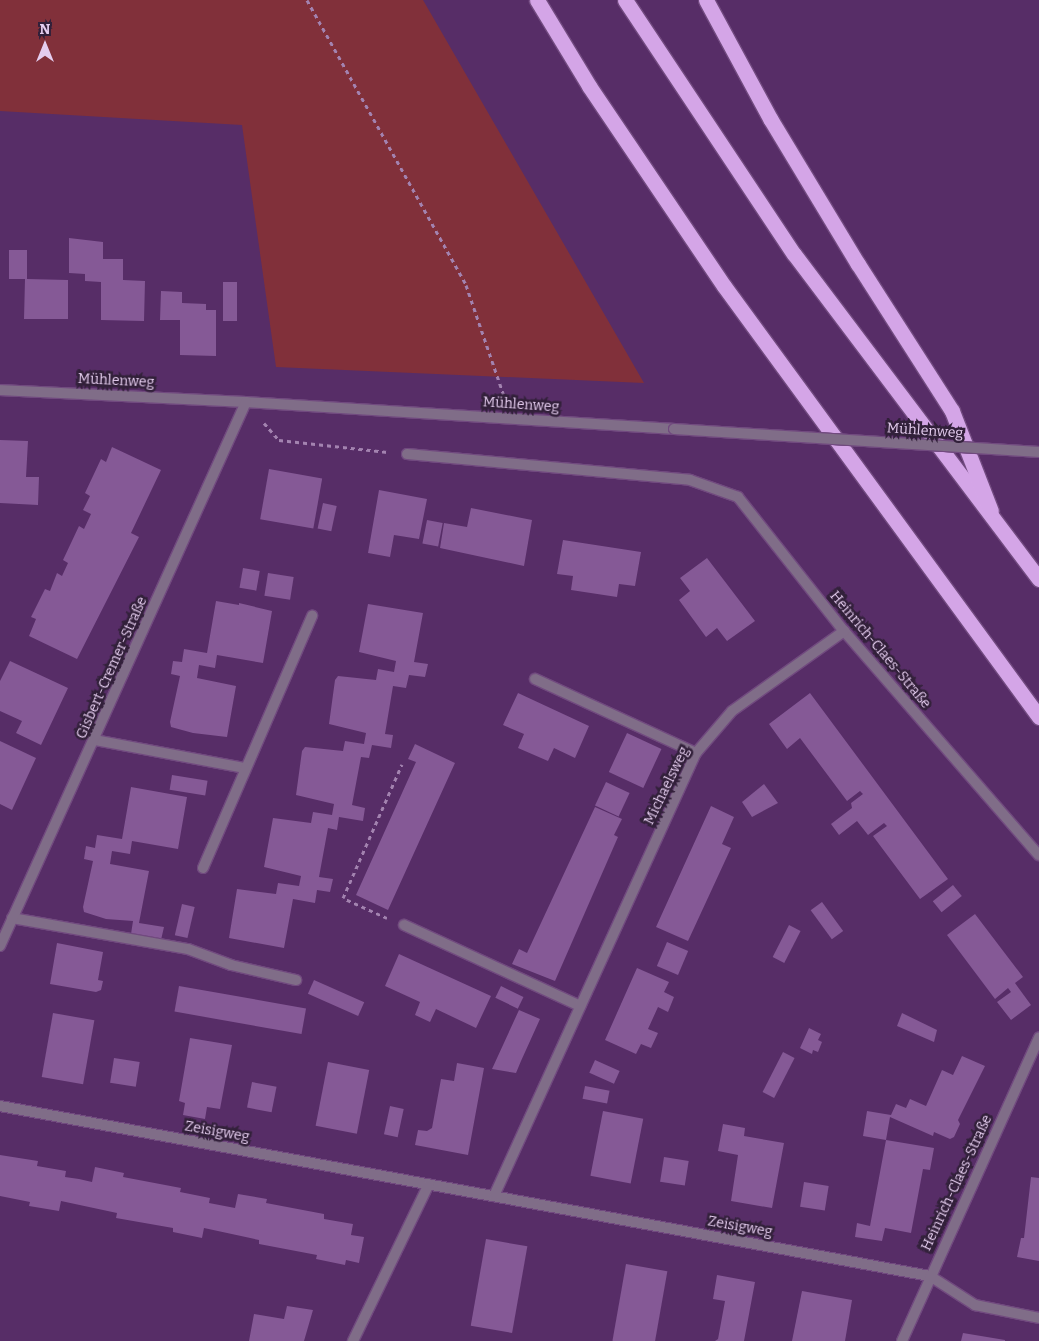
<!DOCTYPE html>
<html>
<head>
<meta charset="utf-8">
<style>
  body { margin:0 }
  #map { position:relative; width:1039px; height:1341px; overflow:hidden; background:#572d67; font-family:Bitter,serif }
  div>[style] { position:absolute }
  .green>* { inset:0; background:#81303a }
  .building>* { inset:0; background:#855996; transform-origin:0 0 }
  .path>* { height:3px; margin-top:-1.5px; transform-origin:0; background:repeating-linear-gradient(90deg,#a383b0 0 4px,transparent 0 8px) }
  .roads { filter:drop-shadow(1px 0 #714a7f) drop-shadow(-1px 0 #714a7f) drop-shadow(0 1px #714a7f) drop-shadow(0 -1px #714a7f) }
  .lane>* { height:10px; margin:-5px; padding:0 5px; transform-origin:5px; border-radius:5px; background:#806d88 }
  .street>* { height:10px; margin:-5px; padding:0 5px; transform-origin:5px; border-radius:5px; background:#806d88 }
  .highway>* { height:15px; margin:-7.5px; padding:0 7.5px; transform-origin:7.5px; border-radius:7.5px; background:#d4a5e7 }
  .bridges { filter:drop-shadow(1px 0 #714a7f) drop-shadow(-1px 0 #714a7f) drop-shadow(0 1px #714a7f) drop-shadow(0 -1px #714a7f) }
  .street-bridge>* { height:10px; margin:-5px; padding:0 5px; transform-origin:5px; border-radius:5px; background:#806d88 }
  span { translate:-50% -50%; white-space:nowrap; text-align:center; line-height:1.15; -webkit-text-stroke:5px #32203a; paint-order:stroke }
  .street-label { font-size:14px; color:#e5cdef }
  .north { position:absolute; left:20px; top:20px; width:50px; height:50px; -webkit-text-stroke:4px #32203a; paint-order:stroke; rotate:0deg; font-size:14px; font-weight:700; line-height:20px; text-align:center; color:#e5cdef }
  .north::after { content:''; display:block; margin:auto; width:18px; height:22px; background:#e5cdef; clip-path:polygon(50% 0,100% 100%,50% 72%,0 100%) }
</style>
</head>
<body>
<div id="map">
  <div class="green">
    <div style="clip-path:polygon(0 0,423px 0,644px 383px,276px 367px,242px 125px,0 111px)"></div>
  </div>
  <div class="building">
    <div style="clip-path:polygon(69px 238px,103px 242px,103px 259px,123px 259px,123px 280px,145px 281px,144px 321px,101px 320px,101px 282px,85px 281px,85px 274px,69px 273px)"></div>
    <div style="clip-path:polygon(9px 250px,27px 250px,27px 279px,68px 280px,68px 319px,24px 319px,25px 279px,9px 279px)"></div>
    <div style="left:223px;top:282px;width:14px;height:39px"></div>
    <div style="clip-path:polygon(161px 291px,182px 292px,182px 303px,206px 304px,206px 310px,216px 310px,216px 356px,180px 355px,180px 320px,160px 320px)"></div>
    <div style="clip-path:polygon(0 440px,28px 441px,26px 477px,39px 477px,38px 505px,0 503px)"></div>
    <div style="clip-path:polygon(112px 447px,161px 470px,131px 533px,139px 537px,77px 659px,29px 636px,36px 619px,31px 617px,45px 589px,50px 591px,57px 573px,62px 576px,68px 563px,63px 560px,79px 526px,84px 529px,91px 514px,83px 510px,90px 496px,85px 493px,101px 459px,106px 462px)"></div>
    <div style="left:269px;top:469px;width:54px;height:51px;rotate:10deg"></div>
    <div style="clip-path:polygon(379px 490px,427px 499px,419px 539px,394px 535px,390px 557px,368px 553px)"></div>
    <div style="left:323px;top:503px;width:14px;height:26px;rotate:12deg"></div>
    <div style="clip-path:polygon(471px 508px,532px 520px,524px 566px,440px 548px,444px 523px,467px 527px)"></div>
    <div style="left:427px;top:520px;width:16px;height:24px;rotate:11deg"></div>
    <div style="clip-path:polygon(563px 540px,641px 552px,635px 586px,619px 584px,617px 597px,571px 590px,573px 576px,557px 574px)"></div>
    <div style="clip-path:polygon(707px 558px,755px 621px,727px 641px,717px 628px,706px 637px,679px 600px,690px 591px,680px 578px)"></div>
    <div style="left:243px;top:568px;width:17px;height:20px;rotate:10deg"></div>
    <div style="left:268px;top:573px;width:26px;height:23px;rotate:9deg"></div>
    <div style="clip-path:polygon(216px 601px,239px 605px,239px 603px,272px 611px,263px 663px,217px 655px,215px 668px,199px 665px,197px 678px,236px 686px,227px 737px,193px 733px,171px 727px,170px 722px,180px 676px,171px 674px,173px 661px,182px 662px,184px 649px,207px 653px)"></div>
    <div style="clip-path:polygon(368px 604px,423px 613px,414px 662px,428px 664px,425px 677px,409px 675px,406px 688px,393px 686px,385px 734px,393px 735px,391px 748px,372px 745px,369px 758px,361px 757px,352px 805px,365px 808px,363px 821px,339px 817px,337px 830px,328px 828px,319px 877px,333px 879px,330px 892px,317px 890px,315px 903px,293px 899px,284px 948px,229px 938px,237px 889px,276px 894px,278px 883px,299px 886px,301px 876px,264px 867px,273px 818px,311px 823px,313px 812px,332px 815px,334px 804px,296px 795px,302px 751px,305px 747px,343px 751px,345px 741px,364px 744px,366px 733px,329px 724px,335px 680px,338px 676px,376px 680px,378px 669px,394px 672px,396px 661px,359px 652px)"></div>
    <div style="clip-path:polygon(10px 661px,68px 688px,41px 745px,16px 733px,22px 721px,0 711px,0 681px)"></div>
    <div style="clip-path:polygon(518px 693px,589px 726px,575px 758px,554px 748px,548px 761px,518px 748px,524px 734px,503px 725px)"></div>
    <div style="clip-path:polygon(810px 693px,948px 879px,920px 899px,873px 836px,887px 826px,884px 823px,868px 835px,857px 821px,839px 835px,831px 824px,852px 808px,851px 803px,863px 794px,860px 791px,847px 801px,800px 738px,787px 749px,769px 724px)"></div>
    <div style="left:627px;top:733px;width:38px;height:43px;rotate:25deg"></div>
    <div style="clip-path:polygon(0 741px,36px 758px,12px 810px,0 804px)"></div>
    <div style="clip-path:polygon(415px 744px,455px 763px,388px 910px,356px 895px,416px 762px,408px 759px)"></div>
    <div style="left:172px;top:775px;width:36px;height:15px;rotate:9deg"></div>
    <div style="left:606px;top:782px;width:26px;height:26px;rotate:25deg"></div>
    <div style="clip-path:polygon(764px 784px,778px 803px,752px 817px,742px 802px)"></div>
    <div style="clip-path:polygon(131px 787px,187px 797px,178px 849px,132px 841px,130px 854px,112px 851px,110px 864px,149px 871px,139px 923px,164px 927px,161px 940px,131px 934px,133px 921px,106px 919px,84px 912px,83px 907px,93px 861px,84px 859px,86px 846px,95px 848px,97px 835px,122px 839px)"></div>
    <div style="clip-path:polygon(711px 806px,734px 817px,722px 844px,731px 848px,688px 941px,656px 927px)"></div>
    <div style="clip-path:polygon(595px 807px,622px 819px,614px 835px,618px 837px,555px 981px,512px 964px,519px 949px,527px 953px)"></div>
    <div style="left:953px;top:885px;width:14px;height:26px;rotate:51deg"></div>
    <div style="left:822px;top:902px;width:36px;height:14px;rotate:54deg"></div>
    <div style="left:182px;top:904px;width:13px;height:32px;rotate:13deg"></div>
    <div style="clip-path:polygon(975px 914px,1023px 977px,1015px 983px,1031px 1005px,1011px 1020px,997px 1002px,1011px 992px,1008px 988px,995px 999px,947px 935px)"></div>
    <div style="left:789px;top:925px;width:13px;height:36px;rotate:27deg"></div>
    <div style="left:667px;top:942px;width:23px;height:26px;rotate:23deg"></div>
    <div style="clip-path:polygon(57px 943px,103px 952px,98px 980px,103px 981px,101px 990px,96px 992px,50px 984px)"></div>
    <div style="clip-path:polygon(399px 954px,491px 996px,476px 1028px,436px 1009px,430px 1022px,415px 1015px,420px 1002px,385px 986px)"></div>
    <div style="clip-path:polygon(637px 968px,669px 982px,664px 992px,674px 997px,668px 1012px,658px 1007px,648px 1029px,658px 1033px,651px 1048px,641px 1044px,636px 1054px,605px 1040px)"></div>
    <div style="left:314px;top:980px;width:55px;height:15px;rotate:24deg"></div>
    <div style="left:179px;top:986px;width:129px;height:26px;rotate:10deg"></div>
    <div style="left:501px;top:986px;width:25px;height:13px;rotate:26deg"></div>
    <div style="clip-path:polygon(519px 1010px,540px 1019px,521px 1061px,516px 1073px,492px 1069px)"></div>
    <div style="left:53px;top:1013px;width:42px;height:65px;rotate:10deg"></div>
    <div style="clip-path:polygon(902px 1013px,937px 1030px,934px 1042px,897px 1026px)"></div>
    <div style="clip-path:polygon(809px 1028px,821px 1034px,818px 1040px,822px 1042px,818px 1052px,813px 1050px,812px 1054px,800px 1048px)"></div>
    <div style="clip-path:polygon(190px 1038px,232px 1045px,220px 1109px,207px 1107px,205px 1119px,183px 1115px,185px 1103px,179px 1101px)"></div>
    <div style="left:783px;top:1052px;width:13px;height:45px;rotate:27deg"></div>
    <div style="clip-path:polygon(962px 1056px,985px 1066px,958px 1120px,960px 1124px,954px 1137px,950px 1139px,934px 1132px,933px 1136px,890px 1117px,886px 1140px,934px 1148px,930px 1170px,923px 1169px,911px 1233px,885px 1228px,882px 1241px,855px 1237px,857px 1223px,870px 1226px,886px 1140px,863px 1136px,867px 1111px,891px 1115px,896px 1104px,906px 1108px,910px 1099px,926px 1106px,942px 1070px,953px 1075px)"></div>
    <div style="left:114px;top:1058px;width:26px;height:25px;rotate:9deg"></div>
    <div style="left:595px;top:1060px;width:27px;height:14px;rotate:24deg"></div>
    <div style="left:328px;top:1062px;width:42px;height:65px;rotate:11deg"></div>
    <div style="clip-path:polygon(457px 1063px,484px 1068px,468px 1155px,415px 1145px,418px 1130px,427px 1131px,432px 1128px,441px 1079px,454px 1081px)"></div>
    <div style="left:252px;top:1082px;width:25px;height:26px;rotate:11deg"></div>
    <div style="left:585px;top:1086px;width:25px;height:13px;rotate:11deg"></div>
    <div style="left:390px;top:1106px;width:14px;height:29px;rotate:12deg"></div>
    <div style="left:603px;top:1111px;width:41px;height:66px;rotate:11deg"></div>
    <div style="clip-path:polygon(723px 1124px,745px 1128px,744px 1136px,784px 1143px,772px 1208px,731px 1201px,738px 1155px,718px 1151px)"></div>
    <div style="clip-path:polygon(0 1155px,38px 1161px,37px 1166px,66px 1171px,65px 1177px,79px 1179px,92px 1182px,95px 1167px,124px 1173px,123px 1177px,181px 1188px,180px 1192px,210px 1198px,209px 1203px,235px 1208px,238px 1194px,267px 1199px,266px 1203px,324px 1214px,324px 1219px,353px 1224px,351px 1235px,364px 1237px,359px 1263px,346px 1260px,345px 1265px,316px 1259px,317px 1255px,259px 1244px,259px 1240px,204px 1228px,202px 1238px,173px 1232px,173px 1228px,116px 1218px,117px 1213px,61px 1201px,59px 1211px,29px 1206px,30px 1202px,0 1196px)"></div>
    <div style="left:664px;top:1157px;width:25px;height:25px;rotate:9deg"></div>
    <div style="clip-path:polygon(1031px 1177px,1039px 1178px,1039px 1261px,1017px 1257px,1021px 1238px,1024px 1238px)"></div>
    <div style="left:804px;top:1182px;width:25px;height:25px;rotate:9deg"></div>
    <div style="left:486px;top:1239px;width:42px;height:88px;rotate:10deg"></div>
    <div style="left:626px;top:1264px;width:42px;height:78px;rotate:10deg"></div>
    <div style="clip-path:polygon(717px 1275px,755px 1282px,744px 1341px,715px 1341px,718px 1339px,725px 1301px,713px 1299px)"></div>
    <div style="clip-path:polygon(802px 1291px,852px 1300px,845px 1341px,792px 1341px)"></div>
    <div style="clip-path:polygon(287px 1306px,313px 1310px,304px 1341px,249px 1341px,254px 1314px,284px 1319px)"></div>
    <div style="clip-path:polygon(963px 1333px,1005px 1340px,1005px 1341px,961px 1341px)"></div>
  </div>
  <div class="path">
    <div style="left:307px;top:0;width:326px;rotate:60.8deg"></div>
    <div style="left:466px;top:285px;width:120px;rotate:71.1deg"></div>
    <div style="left:264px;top:423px;width:23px;rotate:49deg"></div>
    <div style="left:279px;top:440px;width:109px;rotate:6.3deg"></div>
    <div style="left:387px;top:918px;width:48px;rotate:-155.6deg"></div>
    <div style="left:343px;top:898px;width:146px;rotate:-66.2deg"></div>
  </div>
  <div class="roads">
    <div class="lane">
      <div style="left:535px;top:679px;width:177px;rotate:24.7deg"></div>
      <div style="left:12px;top:918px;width:179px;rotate:10deg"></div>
      <div style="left:188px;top:949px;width:46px;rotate:20.4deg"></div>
      <div style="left:231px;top:965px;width:67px;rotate:13deg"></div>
    </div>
    <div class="street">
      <div style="left:0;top:390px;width:246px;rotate:2.8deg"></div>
      <div style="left:246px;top:402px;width:429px;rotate:3.6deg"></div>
      <div style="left:407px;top:454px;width:284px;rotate:5.2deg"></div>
      <div style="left:690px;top:480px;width:51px;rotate:19.5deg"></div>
      <div style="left:738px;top:497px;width:171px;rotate:51.7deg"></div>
      <div style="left:844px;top:631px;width:297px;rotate:49deg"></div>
      <div style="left:95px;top:740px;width:152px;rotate:10.6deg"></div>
      <div style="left:203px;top:868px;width:275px;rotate:-66.6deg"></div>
      <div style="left:404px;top:925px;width:194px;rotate:24.7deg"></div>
      <div style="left:0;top:946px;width:597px;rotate:-65.67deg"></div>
      <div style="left:0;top:1106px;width:945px;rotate:10.36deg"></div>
      <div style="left:930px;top:1276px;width:54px;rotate:32.8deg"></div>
      <div style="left:975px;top:1305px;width:65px;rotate:11.5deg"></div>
      <div style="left:494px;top:1196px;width:487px;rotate:-65.5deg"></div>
      <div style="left:696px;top:753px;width:55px;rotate:-49.4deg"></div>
      <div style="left:732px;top:711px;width:138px;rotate:-35.5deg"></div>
      <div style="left:353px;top:1341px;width:174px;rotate:-64.2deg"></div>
      <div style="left:902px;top:1341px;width:333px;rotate:-65.7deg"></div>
    </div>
    <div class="highway">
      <div style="left:537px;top:0;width:100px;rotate:58.8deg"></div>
      <div style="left:589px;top:86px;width:241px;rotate:56deg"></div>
      <div style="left:724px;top:286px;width:534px;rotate:53.84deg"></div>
      <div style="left:625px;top:0;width:305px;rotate:56.4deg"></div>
      <div style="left:794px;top:254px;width:407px;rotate:53deg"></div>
      <div style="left:706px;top:0;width:136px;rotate:61.6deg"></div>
      <div style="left:771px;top:120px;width:168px;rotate:58.9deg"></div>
      <div style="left:858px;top:264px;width:174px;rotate:57.4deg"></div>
      <div style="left:952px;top:411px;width:107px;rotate:68.7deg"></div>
    </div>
  </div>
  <div class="bridges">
    <div class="street-bridge">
      <div style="left:674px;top:429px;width:366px;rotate:3.6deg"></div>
    </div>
  </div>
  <div class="street-label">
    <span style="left:116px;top:381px;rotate:3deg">Mühlenweg</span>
    <span style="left:521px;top:405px;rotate:4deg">Mühlenweg</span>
    <span style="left:925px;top:431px;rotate:4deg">Mühlenweg</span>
    <span style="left:880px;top:650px;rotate:50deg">Heinrich-Claes-Straße</span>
    <span style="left:112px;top:668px;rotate:-66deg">Gisbert-Cremer-Straße</span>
    <span style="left:667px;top:786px;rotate:-64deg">Michaelsweg</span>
    <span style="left:217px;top:1132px;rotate:10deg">Zeisigweg</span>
    <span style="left:957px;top:1183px;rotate:-65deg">Heinrich-Claes-Straße</span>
    <span style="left:740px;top:1227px;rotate:10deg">Zeisigweg</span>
  </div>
  <div class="north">N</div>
</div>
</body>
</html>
